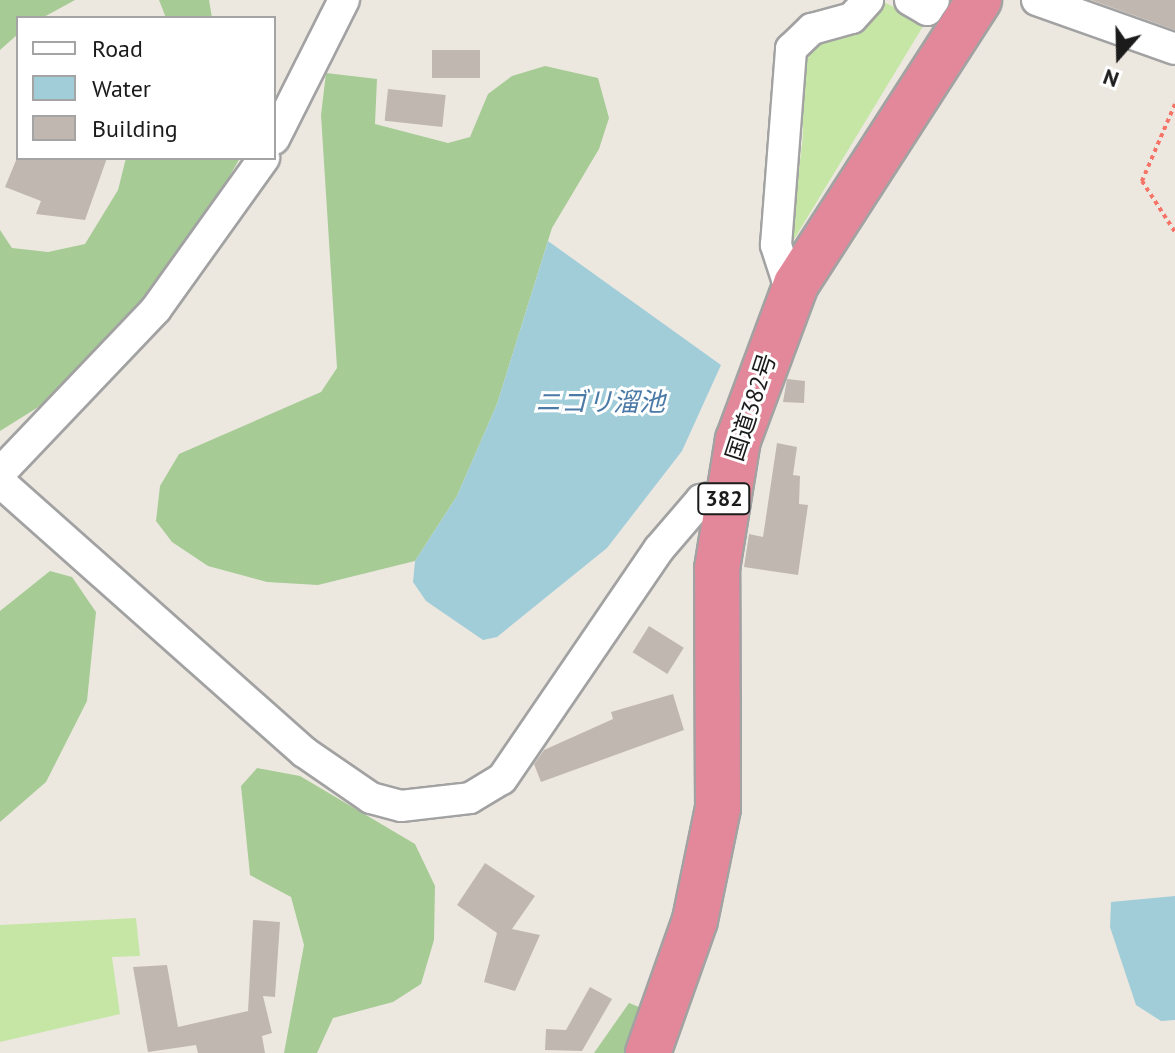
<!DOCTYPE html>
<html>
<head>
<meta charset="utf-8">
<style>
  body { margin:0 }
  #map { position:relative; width:1175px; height:1053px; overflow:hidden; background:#ece8e0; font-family:"PT Sans","Noto Sans JP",sans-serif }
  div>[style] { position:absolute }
  .grass>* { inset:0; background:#c6e6a6 }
  .forest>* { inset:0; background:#a6cb95 }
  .water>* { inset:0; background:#a1cdd9 }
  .building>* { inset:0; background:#c0b7b0; transform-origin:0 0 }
  .path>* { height:4px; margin-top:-2px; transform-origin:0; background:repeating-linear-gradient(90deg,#f67467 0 4px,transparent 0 8px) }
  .roads { filter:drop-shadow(2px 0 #a2a2a2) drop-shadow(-2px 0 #a2a2a2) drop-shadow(0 2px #a2a2a2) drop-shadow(0 -2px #a2a2a2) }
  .minor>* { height:30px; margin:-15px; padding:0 15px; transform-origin:15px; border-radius:15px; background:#fff }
  .highway>* { height:44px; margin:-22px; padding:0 22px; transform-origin:22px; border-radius:22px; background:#e3889a }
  span { translate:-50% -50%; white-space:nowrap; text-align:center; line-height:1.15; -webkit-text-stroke:6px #fff; paint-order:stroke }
  .shield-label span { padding:2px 6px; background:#fff; border:2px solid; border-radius:6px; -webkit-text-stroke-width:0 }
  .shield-label { font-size:22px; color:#1b1b1b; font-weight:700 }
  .street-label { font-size:24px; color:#1b1b1b }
  .water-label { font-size:26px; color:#4b7aa7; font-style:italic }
  .legend { position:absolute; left:16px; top:16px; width:260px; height:144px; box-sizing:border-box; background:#fff; border:2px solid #a4a4a4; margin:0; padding:10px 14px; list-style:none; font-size:24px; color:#1b1b1b }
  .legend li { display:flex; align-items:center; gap:16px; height:40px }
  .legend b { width:40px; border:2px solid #a4a4a4 }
  .north { position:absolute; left:1079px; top:16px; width:80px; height:80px; -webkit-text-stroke:6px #fff; paint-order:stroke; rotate:200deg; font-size:22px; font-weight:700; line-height:32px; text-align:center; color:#1b1b1b }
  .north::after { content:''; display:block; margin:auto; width:28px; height:36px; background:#1b1b1b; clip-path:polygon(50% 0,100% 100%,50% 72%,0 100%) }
</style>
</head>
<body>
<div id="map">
  <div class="grass">
    <div style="clip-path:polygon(880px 0,925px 23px,790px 246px,803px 136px,801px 75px,811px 51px)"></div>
    <div style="clip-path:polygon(136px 918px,140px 956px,112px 957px,120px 1014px,0 1042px,0 925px)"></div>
  </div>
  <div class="forest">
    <div style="clip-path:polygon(0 0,75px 0,42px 18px,18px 18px,18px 34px,0 50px)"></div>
    <div style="clip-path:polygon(159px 0,209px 0,212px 18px,166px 18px)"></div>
    <div style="clip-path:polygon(545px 66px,598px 78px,609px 118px,599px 149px,552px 228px,497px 404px,457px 496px,415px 561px,318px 585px,267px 582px,208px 566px,172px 542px,156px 521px,160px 486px,179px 454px,321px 392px,337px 368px,321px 115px,326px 73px,377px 79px,375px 124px,448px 143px,470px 137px,488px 94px,512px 76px)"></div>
    <div style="clip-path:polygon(126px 158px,240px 158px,175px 270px,56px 396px,0 431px,0 230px,12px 248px,48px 252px,85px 244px,118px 190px)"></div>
    <div style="clip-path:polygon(50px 571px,72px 577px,96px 612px,87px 701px,46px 782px,0 822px,0 611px)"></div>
    <div style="clip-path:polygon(257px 768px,300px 776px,415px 844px,435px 886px,434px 940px,421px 984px,393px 1002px,333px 1018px,317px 1053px,284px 1053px,304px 945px,291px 897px,250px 875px,241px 786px)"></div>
    <div style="clip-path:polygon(629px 1003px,644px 1009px,626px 1053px,594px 1053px)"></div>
  </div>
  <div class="water">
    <div style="clip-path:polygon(548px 241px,721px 365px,682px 451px,607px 548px,497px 637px,483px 640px,426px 601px,413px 582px,415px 561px,457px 496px,497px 404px)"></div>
    <div style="clip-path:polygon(1175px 896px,1175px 1020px,1161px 1021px,1136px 1005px,1110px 927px,1111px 902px)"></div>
  </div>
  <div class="building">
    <div style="clip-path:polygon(1091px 0,1175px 0,1175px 30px)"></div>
    <div style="left:432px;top:50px;width:48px;height:28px"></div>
    <div style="left:388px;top:89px;width:58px;height:32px;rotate:6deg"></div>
    <div style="clip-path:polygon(17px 158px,107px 158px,85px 220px,36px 214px,41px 201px,5px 187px)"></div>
    <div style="clip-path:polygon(787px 379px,805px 381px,804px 403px,783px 402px)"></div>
    <div style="clip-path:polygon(777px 443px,797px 447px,793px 475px,800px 476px,799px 504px,808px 505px,798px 575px,744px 567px,749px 534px,763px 537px)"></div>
    <div style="left:649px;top:626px;width:41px;height:31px;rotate:32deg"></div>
    <div style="clip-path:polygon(673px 694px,684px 730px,541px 782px,534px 764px,544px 750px,613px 719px,611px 712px)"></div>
    <div style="clip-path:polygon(485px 863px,535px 896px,512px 929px,540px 935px,515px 991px,484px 982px,497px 933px,457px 905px)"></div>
    <div style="clip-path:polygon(253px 920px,280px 922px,275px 997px,263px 996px,272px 1033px,262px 1036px,265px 1053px,198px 1053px,196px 1045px,148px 1052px,133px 967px,167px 965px,178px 1027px,248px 1011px)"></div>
    <div style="clip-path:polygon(590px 987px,612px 999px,582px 1051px,545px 1050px,546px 1029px,566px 1030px)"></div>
  </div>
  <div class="path">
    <div style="left:1175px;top:104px;width:84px;rotate:113.2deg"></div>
    <div style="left:1142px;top:181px;width:61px;rotate:57.1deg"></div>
  </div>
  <div class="roads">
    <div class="minor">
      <div style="left:910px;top:0;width:20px;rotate:30deg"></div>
      <div style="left:927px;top:10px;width:12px;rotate:-55deg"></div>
      <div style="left:1037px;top:0;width:146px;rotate:19.5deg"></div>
      <div style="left:274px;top:139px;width:156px;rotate:-63.3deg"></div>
      <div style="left:796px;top:284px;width:10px;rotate:-151deg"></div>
      <div style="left:787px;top:279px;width:36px;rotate:-108deg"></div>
      <div style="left:776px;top:245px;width:197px;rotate:-85.6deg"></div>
      <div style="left:791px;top:49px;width:29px;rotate:-44deg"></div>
      <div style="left:812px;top:29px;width:41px;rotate:-15.4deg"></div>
      <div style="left:852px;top:18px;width:24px;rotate:-48deg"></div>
      <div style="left:0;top:473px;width:226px;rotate:-46.4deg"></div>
      <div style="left:156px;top:309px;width:186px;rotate:-54.4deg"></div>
      <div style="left:0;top:482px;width:407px;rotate:41.6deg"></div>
      <div style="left:304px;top:752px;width:81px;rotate:34.5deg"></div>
      <div style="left:371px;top:798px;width:31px;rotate:15deg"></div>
      <div style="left:401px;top:806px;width:69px;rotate:-6.6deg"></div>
      <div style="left:470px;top:798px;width:37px;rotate:-31deg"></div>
      <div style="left:502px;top:779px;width:278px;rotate:-55.7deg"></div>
      <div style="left:659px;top:549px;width:65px;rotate:-49.4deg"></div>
      <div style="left:701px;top:500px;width:24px;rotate:-12deg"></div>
    </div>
    <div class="highway">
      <div style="left:648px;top:1053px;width:141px;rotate:-70.5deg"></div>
      <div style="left:695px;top:920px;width:114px;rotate:-78.4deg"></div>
      <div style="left:718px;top:808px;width:239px;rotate:-90.2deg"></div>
      <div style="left:717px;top:569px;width:131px;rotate:-80.8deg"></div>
      <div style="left:738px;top:440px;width:166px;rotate:-69.6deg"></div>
      <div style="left:796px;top:284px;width:338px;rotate:-57.2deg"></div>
    </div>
  </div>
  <div class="shield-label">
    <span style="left:724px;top:499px">382</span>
  </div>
  <div class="street-label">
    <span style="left:751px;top:407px;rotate:-72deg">国道382号</span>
  </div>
  <div class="water-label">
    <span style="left:600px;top:402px">ニゴリ溜池</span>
  </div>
  <ul class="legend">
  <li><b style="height:10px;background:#fff"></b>Road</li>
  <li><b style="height:22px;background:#a1cdd9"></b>Water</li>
  <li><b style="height:22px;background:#c0b7b0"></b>Building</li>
  </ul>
  <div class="north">N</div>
</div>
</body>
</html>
